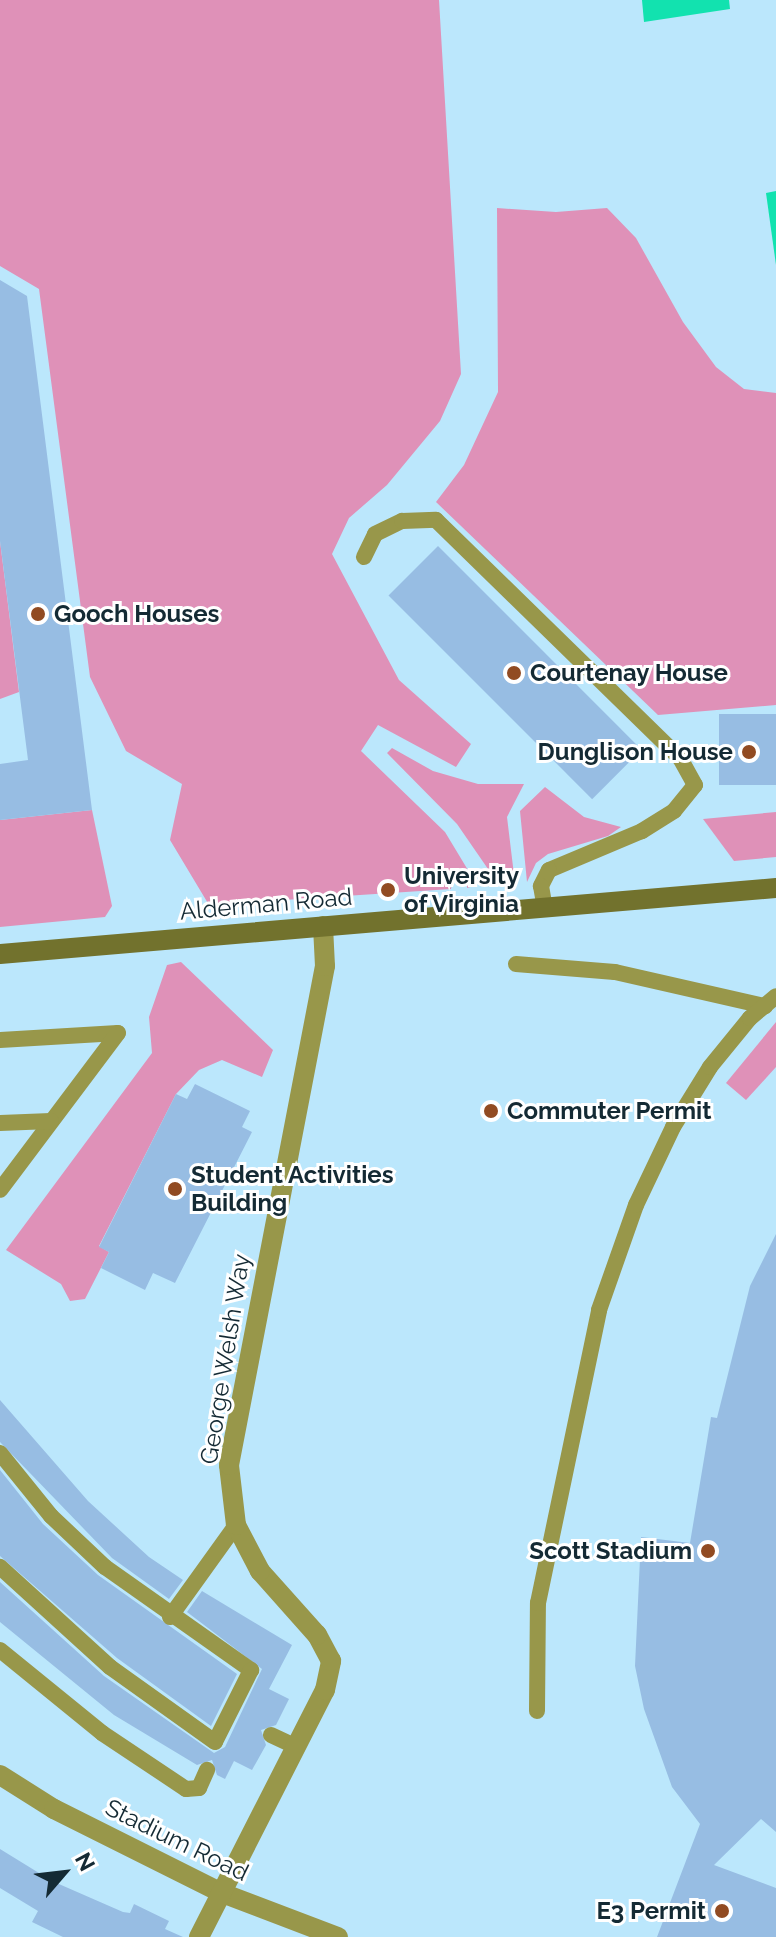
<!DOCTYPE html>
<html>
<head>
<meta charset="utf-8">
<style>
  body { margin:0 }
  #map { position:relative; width:776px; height:1937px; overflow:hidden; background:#bbe7fc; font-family:Raleway,sans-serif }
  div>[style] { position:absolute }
  .green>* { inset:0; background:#df91b8 }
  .water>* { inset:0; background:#12e2af }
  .building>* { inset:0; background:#97bde3; transform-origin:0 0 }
  .lane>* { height:16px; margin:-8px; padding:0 8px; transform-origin:8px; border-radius:8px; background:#98974a }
  .street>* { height:20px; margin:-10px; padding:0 10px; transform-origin:10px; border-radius:10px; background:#98974a }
  .secondary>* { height:20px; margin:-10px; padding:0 10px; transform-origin:10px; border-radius:10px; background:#72722d }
  .dots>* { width:22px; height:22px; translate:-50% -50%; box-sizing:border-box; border:4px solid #fff; border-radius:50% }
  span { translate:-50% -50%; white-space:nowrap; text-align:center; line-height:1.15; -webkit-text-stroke:6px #fff; paint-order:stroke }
  .poi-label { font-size:24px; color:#142a34; font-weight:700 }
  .left { translate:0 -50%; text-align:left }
  .right { translate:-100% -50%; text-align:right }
  .street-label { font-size:24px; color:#142a34 }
  .north { position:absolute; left:24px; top:1833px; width:80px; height:80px; -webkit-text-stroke:6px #fff; paint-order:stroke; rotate:62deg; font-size:22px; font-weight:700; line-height:32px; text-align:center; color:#142a34 }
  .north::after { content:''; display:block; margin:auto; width:28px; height:36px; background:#142a34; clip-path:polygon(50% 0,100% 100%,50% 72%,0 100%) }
</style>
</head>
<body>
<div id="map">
  <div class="green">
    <div style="clip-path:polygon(0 0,439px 0,461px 374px,440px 421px,387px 485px,349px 518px,332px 554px,399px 680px,471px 744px,456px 767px,378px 725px,361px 751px,445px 832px,477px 885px,467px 888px,467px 881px,452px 881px,451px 889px,209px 905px,170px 840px,182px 784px,126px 751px,90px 677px,39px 289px,0 266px)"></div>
    <div style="clip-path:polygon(497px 208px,556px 212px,607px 208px,636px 238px,683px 322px,716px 367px,744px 389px,776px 393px,776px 705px,658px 715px,436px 502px,464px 465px,498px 392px)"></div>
    <div style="clip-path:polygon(0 541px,19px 692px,0 699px)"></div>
    <div style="clip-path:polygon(392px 748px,433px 771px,478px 784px,524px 784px,507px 817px,515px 883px,497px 882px,457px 824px,387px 753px)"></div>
    <div style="clip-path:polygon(545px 787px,584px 817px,621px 827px,608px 836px,548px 854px,536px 863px,527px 882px,520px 811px)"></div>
    <div style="clip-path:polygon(92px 810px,112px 906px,105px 917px,0 927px,0 820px)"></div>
    <div style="clip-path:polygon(776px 812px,776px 857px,734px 861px,703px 819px)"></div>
    <div style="clip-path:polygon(181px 962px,273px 1050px,262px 1077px,222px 1060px,199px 1070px,176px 1094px,99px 1246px,109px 1252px,85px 1299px,70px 1301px,61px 1284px,6px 1250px,152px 1053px,149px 1017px,167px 965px)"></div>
    <div style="clip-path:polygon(776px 1022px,776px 1067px,746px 1100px,726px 1083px)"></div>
  </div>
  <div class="water">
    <div style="clip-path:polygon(642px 0,729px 0,730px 9px,644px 22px)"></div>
    <div style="clip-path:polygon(776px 191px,776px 265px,766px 193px)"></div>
  </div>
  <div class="building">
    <div style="clip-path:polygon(0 280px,27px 296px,92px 810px,0 820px,0 764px,28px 760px,0 541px)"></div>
    <div style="left:438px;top:546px;width:288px;height:70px;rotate:45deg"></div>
    <div style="left:776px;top:714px;width:71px;height:57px;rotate:90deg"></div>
    <div style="clip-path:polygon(195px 1084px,250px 1111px,242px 1127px,252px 1132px,175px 1283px,153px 1273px,145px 1290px,101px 1268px,109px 1252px,99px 1247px,176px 1094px,187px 1099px)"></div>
    <div style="clip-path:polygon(776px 1234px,776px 1832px,761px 1819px,714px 1865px,776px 1888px,776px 1937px,657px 1937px,700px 1824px,672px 1787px,644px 1709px,635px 1666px,641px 1537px,690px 1543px,711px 1417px,717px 1418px,750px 1286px)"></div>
    <div style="clip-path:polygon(0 1400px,88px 1501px,149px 1557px,183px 1580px,169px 1599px,112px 1558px,0 1442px)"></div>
    <div style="clip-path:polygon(0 1470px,43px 1524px,98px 1575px,237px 1674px,211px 1726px,117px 1658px,0 1556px)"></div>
    <div style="clip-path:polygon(0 1582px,104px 1676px,214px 1753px,225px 1747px,262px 1669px,187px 1612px,202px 1591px,292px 1645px,269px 1689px,289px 1699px,276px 1725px,261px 1730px,266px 1745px,252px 1770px,234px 1761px,225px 1779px,217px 1775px,212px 1760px,197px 1765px,114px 1715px,0 1622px)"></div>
    <div style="clip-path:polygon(0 1849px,52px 1881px,123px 1912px,130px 1913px,134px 1904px,169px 1921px,165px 1929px,183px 1937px,63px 1937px,32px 1922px,38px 1911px,0 1888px)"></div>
  </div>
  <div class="lane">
    <div style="left:364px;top:557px;width:25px;rotate:-64deg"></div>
    <div style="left:375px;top:534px;width:30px;rotate:-26deg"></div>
    <div style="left:402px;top:521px;width:34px;rotate:-2deg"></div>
    <div style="left:436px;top:520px;width:341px;rotate:44.3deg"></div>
    <div style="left:680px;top:758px;width:31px;rotate:61deg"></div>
    <div style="left:695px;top:785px;width:33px;rotate:129deg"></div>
    <div style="left:674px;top:811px;width:38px;rotate:148deg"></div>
    <div style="left:642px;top:831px;width:101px;rotate:157.2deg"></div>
    <div style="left:549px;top:870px;width:18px;rotate:117deg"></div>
    <div style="left:541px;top:886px;width:22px;rotate:80deg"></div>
    <div style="left:516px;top:964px;width:99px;rotate:4.6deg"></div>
    <div style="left:615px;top:972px;width:154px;rotate:12.8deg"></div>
    <div style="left:0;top:1040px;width:118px;rotate:-3.4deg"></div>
    <div style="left:118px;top:1033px;width:196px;rotate:126.9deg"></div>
    <div style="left:0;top:1123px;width:51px;rotate:-2.2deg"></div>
    <div style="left:0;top:1453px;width:81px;rotate:51deg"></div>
    <div style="left:51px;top:1516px;width:74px;rotate:43.4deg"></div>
    <div style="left:105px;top:1567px;width:179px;rotate:35.2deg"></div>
    <div style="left:251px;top:1670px;width:80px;rotate:116.6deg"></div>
    <div style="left:215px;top:1742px;width:129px;rotate:-144.5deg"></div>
    <div style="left:110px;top:1667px;width:149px;rotate:-137.7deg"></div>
    <div style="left:170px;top:1617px;width:113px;rotate:-54.3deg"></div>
    <div style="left:0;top:1650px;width:132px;rotate:39.1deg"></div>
    <div style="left:102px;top:1733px;width:101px;rotate:33.7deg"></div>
    <div style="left:186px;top:1789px;width:13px;rotate:-4deg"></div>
    <div style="left:199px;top:1788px;width:20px;rotate:-66deg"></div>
    <div style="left:537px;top:1711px;width:108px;rotate:-89.5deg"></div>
    <div style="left:538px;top:1603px;width:299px;rotate:-78.2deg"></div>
    <div style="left:599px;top:1310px;width:111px;rotate:-70.6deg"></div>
    <div style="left:636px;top:1205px;width:86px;rotate:-64.6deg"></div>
    <div style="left:673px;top:1127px;width:70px;rotate:-58.3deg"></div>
    <div style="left:710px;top:1067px;width:63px;rotate:-50.8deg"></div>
    <div style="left:750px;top:1018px;width:34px;rotate:-40deg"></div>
    <div style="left:271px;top:1735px;width:29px;rotate:25deg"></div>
  </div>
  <div class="street">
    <div style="left:0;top:1775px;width:64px;rotate:32.2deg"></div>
    <div style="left:54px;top:1809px;width:188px;rotate:26.6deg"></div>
    <div style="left:222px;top:1893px;width:124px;rotate:20.8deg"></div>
    <div style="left:199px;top:1937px;width:277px;rotate:-63deg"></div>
    <div style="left:325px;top:1690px;width:30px;rotate:-78deg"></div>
    <div style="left:331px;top:1661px;width:30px;rotate:-118deg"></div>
    <div style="left:317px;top:1635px;width:86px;rotate:-131.7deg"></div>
    <div style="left:260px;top:1571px;width:52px;rotate:-117.6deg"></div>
    <div style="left:236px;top:1525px;width:60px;rotate:-96.7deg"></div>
    <div style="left:229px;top:1465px;width:508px;rotate:-79.11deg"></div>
    <div style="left:325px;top:966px;width:40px;rotate:-92.9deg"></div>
  </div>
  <div class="secondary">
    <div style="left:0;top:954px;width:779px;rotate:-4.86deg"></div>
  </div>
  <div class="dots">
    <div style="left:38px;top:614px;background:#914b22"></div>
    <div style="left:514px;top:673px;background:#914b22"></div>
    <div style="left:749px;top:752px;background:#914b22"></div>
    <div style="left:388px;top:890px;background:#914b22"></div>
    <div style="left:491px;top:1111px;background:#914b22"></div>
    <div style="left:175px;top:1189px;background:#914b22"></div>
    <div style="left:708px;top:1551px;background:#914b22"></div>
    <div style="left:722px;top:1911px;background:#914b22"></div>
  </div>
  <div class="poi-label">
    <span class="left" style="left:54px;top:614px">Gooch Houses</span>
    <span class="left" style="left:530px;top:673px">Courtenay House</span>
    <span class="right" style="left:733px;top:752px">Dunglison House</span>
    <span class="left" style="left:404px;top:890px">University<br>of Virginia</span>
    <span class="left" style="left:507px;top:1111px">Commuter Permit</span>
    <span class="left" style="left:191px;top:1189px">Student Activities<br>Building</span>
    <span class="right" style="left:692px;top:1551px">Scott Stadium</span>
    <span class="right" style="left:706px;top:1911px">E3 Permit</span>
  </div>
  <div class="street-label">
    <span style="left:266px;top:904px;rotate:-5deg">Alderman Road</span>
    <span style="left:225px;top:1359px;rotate:-81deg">George Welsh Way</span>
    <span style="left:177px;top:1840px;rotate:26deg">Stadium Road</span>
  </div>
  <div class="north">N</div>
</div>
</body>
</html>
